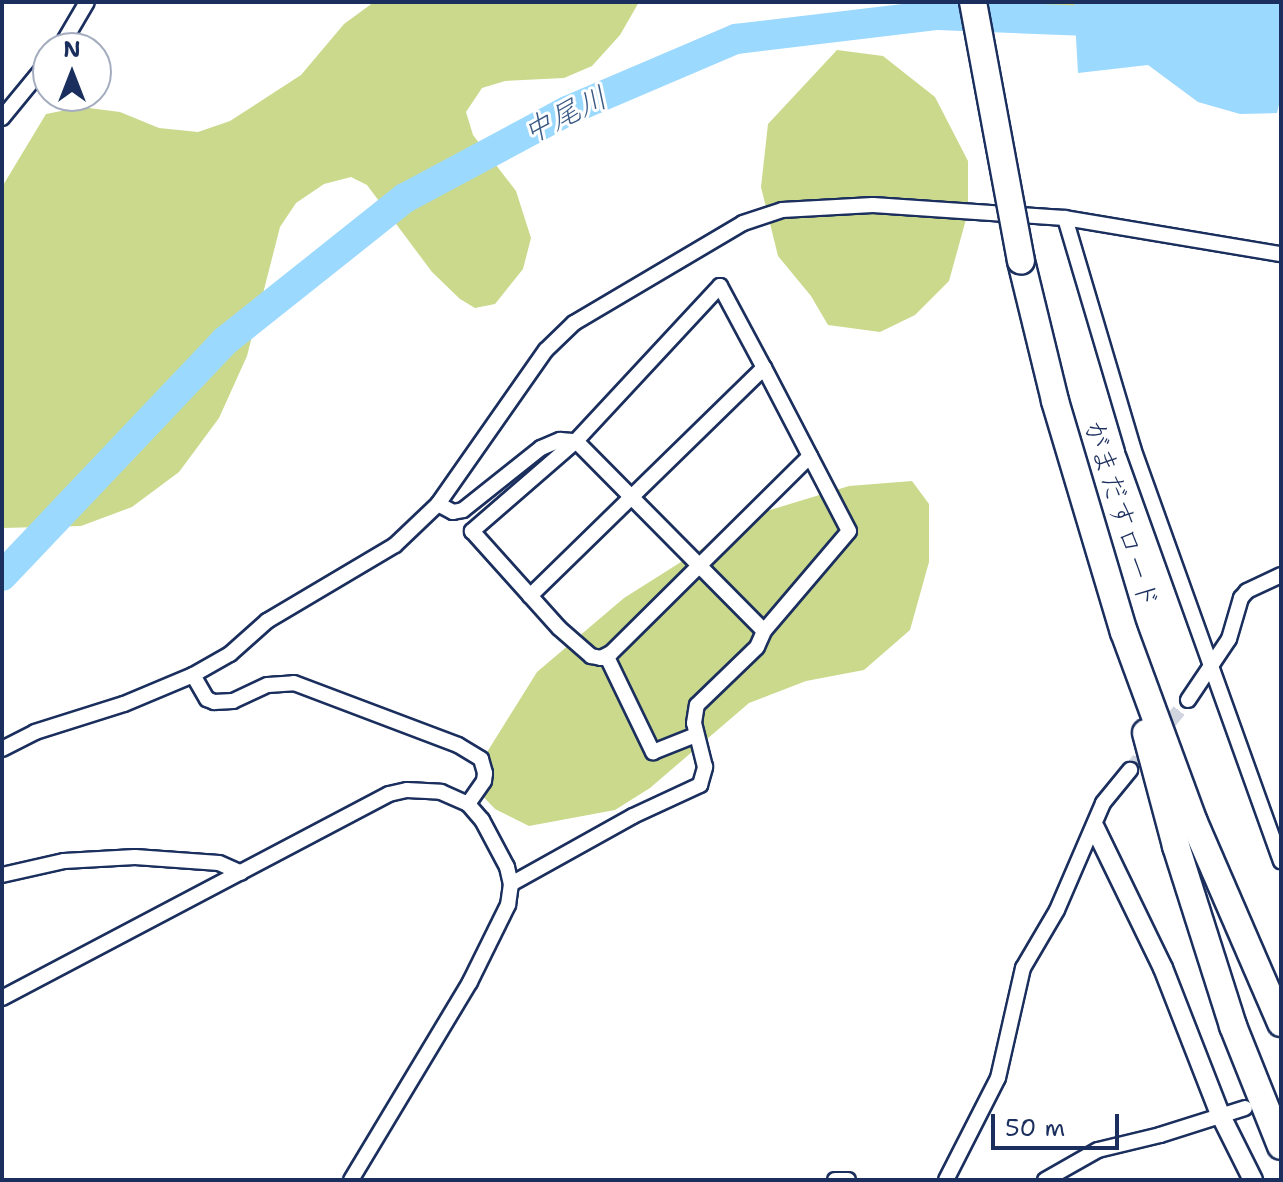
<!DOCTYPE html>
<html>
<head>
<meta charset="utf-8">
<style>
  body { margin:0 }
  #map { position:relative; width:1283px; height:1182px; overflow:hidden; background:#fff; font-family:"Shantell Sans","Klee One",sans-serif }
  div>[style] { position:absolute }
  .green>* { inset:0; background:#cad98c }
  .water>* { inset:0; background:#9cd9fe }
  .river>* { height:30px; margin:-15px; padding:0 15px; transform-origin:15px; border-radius:15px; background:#9cd9fe }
  .minor-tunnel>* { height:14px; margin-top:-7px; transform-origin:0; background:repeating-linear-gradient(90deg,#d1d5df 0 14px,transparent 0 21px) }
  .roads { filter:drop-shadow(2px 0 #1b2f5e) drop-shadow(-2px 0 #1b2f5e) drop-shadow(0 2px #1b2f5e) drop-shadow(0 -2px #1b2f5e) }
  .minor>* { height:14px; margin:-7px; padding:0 7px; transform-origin:7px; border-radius:7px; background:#fff }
  .tertiary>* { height:18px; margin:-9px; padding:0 9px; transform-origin:9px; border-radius:9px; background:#fff }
  .motorway>* { height:26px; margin:-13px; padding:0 13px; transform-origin:13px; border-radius:13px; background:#fff }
  .bridges { filter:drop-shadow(2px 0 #1b2f5e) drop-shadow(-2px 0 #1b2f5e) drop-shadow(0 2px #1b2f5e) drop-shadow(0 -2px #1b2f5e) }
  .motorway-bridge>* { height:26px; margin:-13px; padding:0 13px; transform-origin:13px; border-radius:13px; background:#fff }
  span { translate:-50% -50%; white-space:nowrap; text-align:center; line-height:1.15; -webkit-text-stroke:6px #fff; paint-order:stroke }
  .street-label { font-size:28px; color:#1b2f5e }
  .water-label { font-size:30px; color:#3b5a86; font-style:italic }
  .frame { position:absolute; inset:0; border:4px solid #1b2f5e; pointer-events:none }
  .north { position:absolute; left:32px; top:32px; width:80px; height:80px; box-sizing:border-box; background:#fff; border:2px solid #a4acbf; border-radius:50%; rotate:0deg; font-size:22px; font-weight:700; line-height:32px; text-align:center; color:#1b2f5e }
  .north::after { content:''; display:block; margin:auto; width:28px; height:36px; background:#1b2f5e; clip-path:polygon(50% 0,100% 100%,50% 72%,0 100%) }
  .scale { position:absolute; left:991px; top:1114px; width:128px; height:36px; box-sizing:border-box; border:4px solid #1b2f5e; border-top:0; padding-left:10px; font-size:24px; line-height:28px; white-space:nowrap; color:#1b2f5e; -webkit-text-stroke:6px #fff; paint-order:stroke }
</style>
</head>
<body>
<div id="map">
  <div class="green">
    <div style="clip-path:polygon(374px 2px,639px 2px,620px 35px,592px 66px,564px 78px,505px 81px,482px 88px,466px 112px,473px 135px,516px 191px,531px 238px,523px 269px,495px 304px,475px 308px,460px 299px,432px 272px,367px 185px,351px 177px,324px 184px,296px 203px,280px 227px,247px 356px,219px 418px,179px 472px,132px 507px,81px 526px,2px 528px,2px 187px,46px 114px,81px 107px,120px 112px,159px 128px,198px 132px,230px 121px,301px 75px,344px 24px)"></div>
    <div style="clip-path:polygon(971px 2px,1281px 2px,1149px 50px,1032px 25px)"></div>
    <div style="clip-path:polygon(837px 50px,883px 56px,935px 97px,968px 161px,968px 212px,949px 281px,915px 315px,880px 332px,828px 325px,811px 296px,778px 256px,761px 187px,768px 124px)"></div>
    <div style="clip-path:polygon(912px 481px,929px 504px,929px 562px,910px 630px,864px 670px,806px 681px,749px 703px,650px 788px,615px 810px,529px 826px,495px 809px,478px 791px,484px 757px,537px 672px,624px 598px,757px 514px,849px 486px)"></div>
  </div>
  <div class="water">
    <div style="clip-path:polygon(1074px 2px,1281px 2px,1281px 96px,1277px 113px,1240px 114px,1198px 102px,1148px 65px,1078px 73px)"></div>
  </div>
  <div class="river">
    <div style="left:2px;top:576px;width:324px;rotate:-46.5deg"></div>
    <div style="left:225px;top:341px;width:230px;rotate:-38.5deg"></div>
    <div style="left:405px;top:198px;width:184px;rotate:-28.2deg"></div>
    <div style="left:567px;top:111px;width:184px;rotate:-23.1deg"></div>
    <div style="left:736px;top:39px;width:203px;rotate:-6.8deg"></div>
    <div style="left:938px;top:15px;width:177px;rotate:2.3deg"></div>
  </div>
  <div class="minor-tunnel">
    <div style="left:1130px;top:770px;width:91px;rotate:-50.4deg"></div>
  </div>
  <div class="roads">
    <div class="minor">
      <div style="left:60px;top:48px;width:53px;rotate:-59.6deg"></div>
      <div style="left:2px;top:118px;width:72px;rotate:-50.6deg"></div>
      <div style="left:1065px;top:218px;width:240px;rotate:73.5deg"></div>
      <div style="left:1133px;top:448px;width:439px;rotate:70.3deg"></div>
      <div style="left:438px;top:504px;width:17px;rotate:28deg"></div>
      <div style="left:453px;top:512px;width:10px;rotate:-11deg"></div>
      <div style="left:463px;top:510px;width:100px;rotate:-38.5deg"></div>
      <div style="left:541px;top:448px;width:21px;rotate:-23deg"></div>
      <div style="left:560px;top:440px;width:16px;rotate:4deg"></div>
      <div style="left:576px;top:441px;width:267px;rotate:45.3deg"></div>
      <div style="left:530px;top:596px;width:327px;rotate:-44.3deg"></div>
      <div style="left:607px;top:657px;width:106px;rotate:64.2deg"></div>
      <div style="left:653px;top:752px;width:46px;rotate:-21.6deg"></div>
      <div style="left:193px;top:675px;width:28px;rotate:60deg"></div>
      <div style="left:207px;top:699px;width:8px;rotate:23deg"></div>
      <div style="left:214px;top:702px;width:19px;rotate:-3deg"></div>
      <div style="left:233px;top:701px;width:38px;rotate:-25deg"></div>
      <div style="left:268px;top:685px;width:26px;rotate:-4deg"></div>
      <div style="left:294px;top:683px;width:175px;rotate:20.7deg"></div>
      <div style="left:458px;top:745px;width:27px;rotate:31deg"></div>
      <div style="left:481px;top:759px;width:15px;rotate:74deg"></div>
      <div style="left:485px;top:773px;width:8px;rotate:97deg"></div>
      <div style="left:484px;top:781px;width:28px;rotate:125deg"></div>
      <div style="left:1188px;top:700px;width:73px;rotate:-56.1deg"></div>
      <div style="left:1229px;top:639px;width:43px;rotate:-73.7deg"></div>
      <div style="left:1241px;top:598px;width:9px;rotate:-49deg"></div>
      <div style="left:1247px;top:591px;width:38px;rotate:-25deg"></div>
      <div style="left:2px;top:749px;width:37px;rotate:-27deg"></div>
      <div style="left:35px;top:732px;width:93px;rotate:-17.5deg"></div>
      <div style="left:124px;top:704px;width:75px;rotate:-22.8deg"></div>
      <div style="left:193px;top:675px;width:43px;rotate:-29.6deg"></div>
      <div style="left:230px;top:654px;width:50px;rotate:-41.7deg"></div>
      <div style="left:267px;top:621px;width:149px;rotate:-30.7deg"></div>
      <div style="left:395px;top:545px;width:59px;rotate:-43.6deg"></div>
      <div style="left:438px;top:504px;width:188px;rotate:-55deg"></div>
      <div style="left:546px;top:350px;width:39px;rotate:-44deg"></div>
      <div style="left:574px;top:323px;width:196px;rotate:-30.6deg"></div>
      <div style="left:743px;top:223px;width:41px;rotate:-18.4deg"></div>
      <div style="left:782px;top:210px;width:91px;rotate:-3.1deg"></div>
      <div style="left:873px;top:205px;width:192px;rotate:3.9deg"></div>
      <div style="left:1065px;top:218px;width:219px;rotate:9.5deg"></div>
      <div style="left:2px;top:875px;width:64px;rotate:-12.7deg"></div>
      <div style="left:64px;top:861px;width:71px;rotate:-3.2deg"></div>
      <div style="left:135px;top:857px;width:84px;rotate:4.1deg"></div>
      <div style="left:219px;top:863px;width:24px;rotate:24deg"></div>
      <div style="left:511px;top:884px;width:140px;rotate:-29.1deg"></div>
      <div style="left:633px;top:816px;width:74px;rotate:-24.8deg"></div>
      <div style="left:700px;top:785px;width:19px;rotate:-74deg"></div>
      <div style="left:705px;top:767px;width:45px;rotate:-104deg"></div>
      <div style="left:694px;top:723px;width:18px;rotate:-81deg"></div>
      <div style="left:697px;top:705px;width:83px;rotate:-44deg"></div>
      <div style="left:757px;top:647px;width:17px;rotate:-66deg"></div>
      <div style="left:764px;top:631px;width:131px;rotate:-49.6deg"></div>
      <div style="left:849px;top:531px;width:184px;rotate:-117.5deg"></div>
      <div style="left:764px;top:368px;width:93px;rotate:-118.2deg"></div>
      <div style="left:720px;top:286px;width:212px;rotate:132.9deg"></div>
      <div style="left:576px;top:441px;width:138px;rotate:139.1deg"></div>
      <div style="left:472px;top:531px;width:130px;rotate:48.1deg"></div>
      <div style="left:559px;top:628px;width:43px;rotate:41.2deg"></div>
      <div style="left:591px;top:656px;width:10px;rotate:11deg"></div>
      <div style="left:601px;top:658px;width:11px;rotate:-27deg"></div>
      <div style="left:611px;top:653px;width:280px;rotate:-44.7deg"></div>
      <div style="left:2px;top:998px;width:437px;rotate:-27.8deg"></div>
      <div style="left:389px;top:794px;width:18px;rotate:-13deg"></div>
      <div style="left:407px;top:790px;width:34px;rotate:3deg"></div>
      <div style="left:441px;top:792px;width:30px;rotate:24deg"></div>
      <div style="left:468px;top:804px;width:21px;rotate:49deg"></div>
      <div style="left:482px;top:820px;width:53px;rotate:62deg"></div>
      <div style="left:507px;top:867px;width:17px;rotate:77deg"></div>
      <div style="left:511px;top:884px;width:21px;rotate:98deg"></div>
      <div style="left:508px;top:905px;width:86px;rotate:116.3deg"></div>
      <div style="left:470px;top:982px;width:231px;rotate:121deg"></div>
      <div style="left:835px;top:1180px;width:13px"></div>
      <div style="left:946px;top:1180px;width:114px;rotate:-63deg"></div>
      <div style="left:998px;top:1078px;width:113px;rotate:-77.2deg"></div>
      <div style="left:1023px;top:968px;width:67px;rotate:-59.6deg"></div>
      <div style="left:1057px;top:910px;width:116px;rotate:-66.7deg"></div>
      <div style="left:1103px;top:803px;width:43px;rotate:-50.7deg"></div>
      <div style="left:1045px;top:1180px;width:61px;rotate:-29.5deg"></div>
      <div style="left:1098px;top:1150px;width:64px;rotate:-13.6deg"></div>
      <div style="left:1160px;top:1135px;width:89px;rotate:-17.6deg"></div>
    </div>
    <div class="tertiary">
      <div style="left:1095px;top:828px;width:156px;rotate:64.1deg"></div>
      <div style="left:1163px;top:968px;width:157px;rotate:68.7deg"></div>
      <div style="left:1220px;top:1114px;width:74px;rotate:63.4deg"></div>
    </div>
    <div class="motorway">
      <div style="left:1021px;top:261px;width:144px;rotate:76.3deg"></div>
      <div style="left:1055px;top:401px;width:241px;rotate:73.4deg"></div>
      <div style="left:1124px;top:632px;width:202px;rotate:69.8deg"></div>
      <div style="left:1194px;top:822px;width:219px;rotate:66.6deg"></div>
      <div style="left:1146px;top:733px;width:117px;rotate:75.1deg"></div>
      <div style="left:1176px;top:846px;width:189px;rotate:72.4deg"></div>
      <div style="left:1233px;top:1026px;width:129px;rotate:68.2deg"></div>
    </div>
  </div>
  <div class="bridges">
    <div class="motorway-bridge">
      <div style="left:973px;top:2px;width:263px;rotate:79.5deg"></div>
    </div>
  </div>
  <div class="street-label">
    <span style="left:1122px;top:514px;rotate:73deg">がまだすロード</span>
  </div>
  <div class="water-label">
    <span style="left:565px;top:115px;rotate:-26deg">中尾川</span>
  </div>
  <div class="frame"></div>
  <div class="north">N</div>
  <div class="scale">50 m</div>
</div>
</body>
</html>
